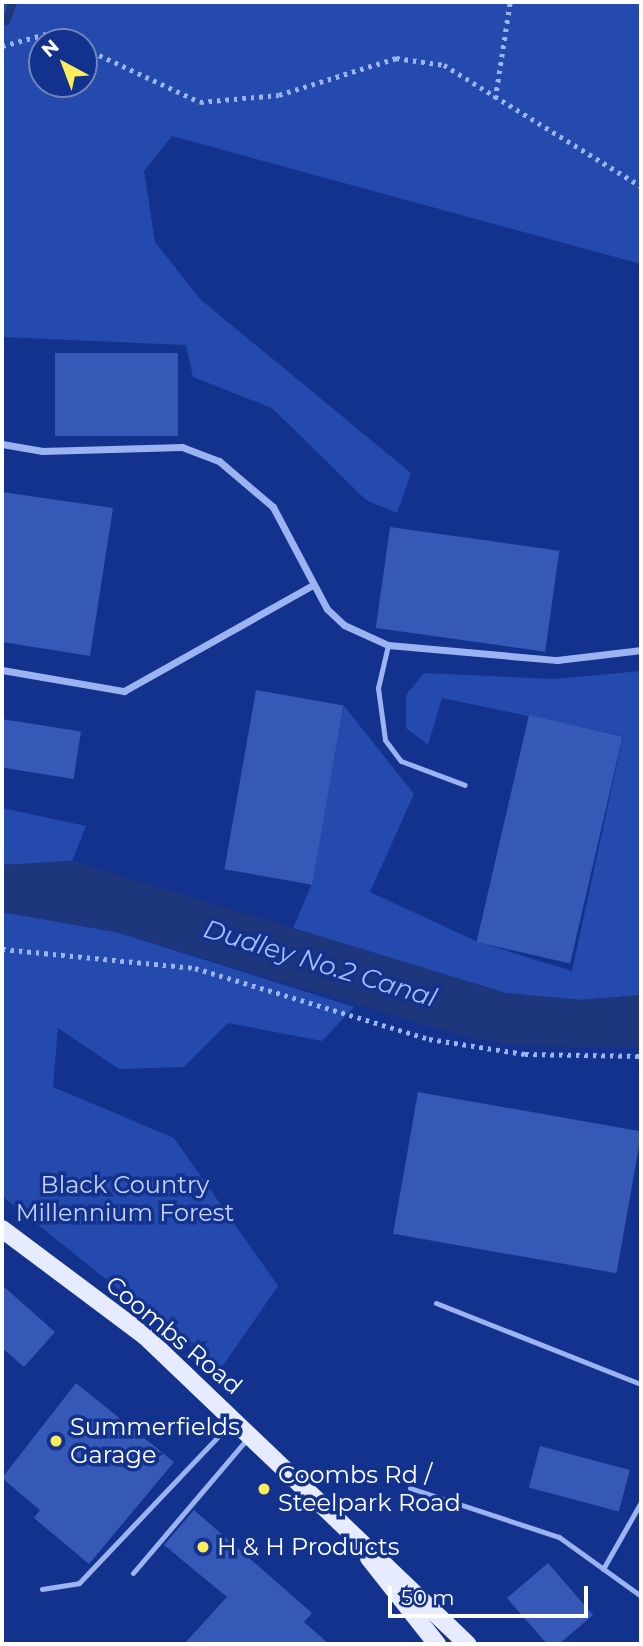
<!DOCTYPE html>
<html>
<head>
<meta charset="utf-8">
<style>
  body { margin:0 }
  #map { position:relative; width:643px; height:1646px; overflow:hidden; background:#12328e; font-family:Montserrat,sans-serif }
  div>[style] { position:absolute }
  .green>* { inset:0; background:#244aad }
  .water>* { inset:0; background:#1e367b }
  .stream>* { height:8px; margin:-4px; padding:0 4px; transform-origin:4px; border-radius:4px; background:#1e367b }
  .building>* { inset:0; background:#3658b6; transform-origin:0 0 }
  .path>* { height:4.5px; margin-top:-2.25px; transform-origin:0; background:repeating-linear-gradient(90deg,#9cb3f2 0 3.5px,transparent 0 8.5px) }
  .service>* { height:5px; margin:-2.5px; padding:0 2.5px; transform-origin:2.5px; border-radius:2.5px; background:#9cb3f2 }
  .minor>* { height:7px; margin:-3.5px; padding:0 3.5px; transform-origin:3.5px; border-radius:3.5px; background:#9cb3f2 }
  .primary>* { height:18px; margin:-9px; padding:0 9px; transform-origin:9px; border-radius:9px; background:#e6ebff }
  .dots>* { width:19px; height:19px; translate:-50% -50%; box-sizing:border-box; border:4px solid #12328e; border-radius:50% }
  span { translate:-50% -50%; white-space:nowrap; text-align:center; line-height:1.15; -webkit-text-stroke:7px #12328e; paint-order:stroke }
  .park-label { font-size:24px; color:#c3d3fd }
  .street-label { font-size:24px; color:#fff }
  .poi-label { font-size:24px; color:#fff }
  .left { translate:0 -50%; text-align:left }
  .water-label { font-size:26px; color:#a7bef9; font-style:italic }
  .frame { position:absolute; inset:0; border:4px solid #fff; pointer-events:none }
  .north { position:absolute; left:28px; top:28px; width:70px; height:70px; box-sizing:border-box; background:#12328e; border:2px solid #7184bb; border-radius:50%; rotate:319deg; font-size:19px; font-weight:700; line-height:28px; text-align:center; color:#fff }
  .north::after { content:''; display:block; margin:auto; width:24px; height:32px; background:#ffec5c; clip-path:polygon(50% 0,100% 100%,50% 72%,0 100%) }
  .scale { position:absolute; left:388px; top:1586px; width:200px; height:32px; box-sizing:border-box; border:4px solid #fff; border-top:0; padding-left:9px; font-size:21px; line-height:24px; white-space:nowrap; color:#fff; -webkit-text-stroke:5px #12328e; paint-order:stroke }
</style>
</head>
<body>
<div id="map">
  <div class="green">
    <div style="clip-path:polygon(evenodd,2px 2px,641px 2px,641px 264px,172px 136px,144px 171px,155px 242px,200px 299px,411px 473px,397px 513px,366px 500px,272px 408px,193px 377px,186px 345px,2px 337px,2px 2px,42px 42px,84px 42px,84px 84px,42px 84px,42px 42px)"></div>
    <div style="clip-path:polygon(641px 671px,641px 995px,581px 1000px,506px 993px,293px 928px,311px 886px,344px 706px,414px 794px,370px 892px,478px 942px,572px 971px,623px 736px,442px 698px,428px 745px,406px 728px,406px 695px,424px 673px,554px 679px)"></div>
    <div style="clip-path:polygon(2px 808px,86px 826px,72px 861px,2px 865px)"></div>
    <div style="clip-path:polygon(2px 912px,116px 932px,354px 1007px,322px 1041px,228px 1023px,184px 1067px,119px 1069px,58px 1028px,53px 1087px,174px 1138px,278px 1286px,220px 1370px,2px 1196px)"></div>
  </div>
  <div class="water">
    <div style="clip-path:polygon(72px 861px,506px 993px,581px 1000px,641px 995px,641px 1048px,520px 1046px,469px 1038px,116px 932px,2px 912px,2px 865px)"></div>
  </div>
  <div class="stream">
    <div style="left:6px;top:22px;width:21px;rotate:-71deg"></div>
  </div>
  <div class="building">
    <div style="left:55px;top:353px;width:123px;height:83px"></div>
    <div style="clip-path:polygon(2px 492px,113px 508px,90px 656px,2px 642px)"></div>
    <div style="left:390px;top:527px;width:171px;height:102px;rotate:8deg"></div>
    <div style="left:256px;top:690px;width:89px;height:182px;rotate:10deg"></div>
    <div style="left:529px;top:715px;width:96px;height:233px;rotate:13deg"></div>
    <div style="left:2px;top:719px;width:80px;height:48px;rotate:9deg"></div>
    <div style="left:418px;top:1092px;width:227px;height:144px;rotate:10deg"></div>
    <div style="clip-path:polygon(2px 1285px,55px 1332px,24px 1367px,2px 1348px)"></div>
    <div style="clip-path:polygon(76px 1383px,174px 1462px,89px 1564px,34px 1518px,40px 1510px,2px 1478px)"></div>
    <div style="left:540px;top:1446px;width:93px;height:43px;rotate:15deg"></div>
    <div style="clip-path:polygon(194px 1510px,312px 1613px,304px 1622px,329px 1644px,184px 1644px,227px 1597px,164px 1545px)"></div>
    <div style="clip-path:polygon(548px 1563px,593px 1615px,559px 1644px,547px 1644px,507px 1598px)"></div>
  </div>
  <div class="path">
    <div style="left:2px;top:46px;width:46px;rotate:-15.3deg"></div>
    <div style="left:46px;top:34px;width:23px;rotate:20deg"></div>
    <div style="left:84px;top:48px;width:128px;rotate:25deg"></div>
    <div style="left:200px;top:102px;width:79px;rotate:-5.1deg"></div>
    <div style="left:279px;top:95px;width:123px;rotate:-17.5deg"></div>
    <div style="left:396px;top:58px;width:49px;rotate:8.3deg"></div>
    <div style="left:444px;top:65px;width:231px;rotate:31.6deg"></div>
    <div style="left:495px;top:99px;width:98px;rotate:-81.2deg"></div>
    <div style="left:2px;top:949px;width:194px;rotate:5.6deg"></div>
    <div style="left:195px;top:968px;width:245px;rotate:16.9deg"></div>
    <div style="left:429px;top:1039px;width:97px;rotate:8.9deg"></div>
    <div style="left:525px;top:1054px;width:116px;rotate:1deg"></div>
  </div>
  <div class="service">
    <div style="left:388px;top:645px;width:44px;rotate:103.1deg"></div>
    <div style="left:378px;top:688px;width:52px;rotate:82.3deg"></div>
    <div style="left:385px;top:740px;width:26px;rotate:53deg"></div>
    <div style="left:401px;top:761px;width:68px;rotate:20.6deg"></div>
    <div style="left:436px;top:1303px;width:220px;rotate:21.6deg"></div>
    <div style="left:410px;top:1488px;width:157px;rotate:18.2deg"></div>
    <div style="left:559px;top:1537px;width:101px;rotate:35.7deg"></div>
    <div style="left:603px;top:1569px;width:77px;rotate:-60.4deg"></div>
    <div style="left:133px;top:1573px;width:176px;rotate:-49.6deg"></div>
    <div style="left:42px;top:1589px;width:37px;rotate:-9deg"></div>
    <div style="left:79px;top:1583px;width:219px;rotate:-46.5deg"></div>
  </div>
  <div class="minor">
    <div style="left:2px;top:444px;width:41px;rotate:9.9deg"></div>
    <div style="left:42px;top:451px;width:140px;rotate:-1.6deg"></div>
    <div style="left:182px;top:447px;width:40px;rotate:21deg"></div>
    <div style="left:219px;top:461px;width:71px;rotate:40.4deg"></div>
    <div style="left:273px;top:507px;width:115px;rotate:62.1deg"></div>
    <div style="left:327px;top:609px;width:23px;rotate:43deg"></div>
    <div style="left:344px;top:625px;width:48px;rotate:24.4deg"></div>
    <div style="left:388px;top:645px;width:170px;rotate:5.1deg"></div>
    <div style="left:557px;top:660px;width:85px;rotate:-6.8deg"></div>
    <div style="left:2px;top:670px;width:124px;rotate:9.8deg"></div>
    <div style="left:124px;top:691px;width:217px;rotate:-29.3deg"></div>
  </div>
  <div class="primary">
    <div style="left:2px;top:1229px;width:179px;rotate:36.8deg"></div>
    <div style="left:145px;top:1336px;width:446px;rotate:43.7deg"></div>
    <div style="left:369px;top:1558px;width:110px;rotate:51.7deg"></div>
  </div>
  <div class="dots">
    <div style="left:56px;top:1441px;background:#ffec5c"></div>
    <div style="left:264px;top:1489px;background:#ffec5c"></div>
    <div style="left:203px;top:1547px;background:#ffec5c"></div>
  </div>
  <div class="park-label">
    <span style="left:125px;top:1199px">Black Country<br>Millennium Forest</span>
  </div>
  <div class="street-label">
    <span style="left:174px;top:1335px;rotate:40deg">Coombs Road</span>
  </div>
  <div class="poi-label">
    <span class="left" style="left:70px;top:1441px">Summerfields<br>Garage</span>
    <span class="left" style="left:278px;top:1489px">Coombs Rd /<br>Steelpark Road</span>
    <span class="left" style="left:217px;top:1547px">H &amp; H Products</span>
  </div>
  <div class="water-label">
    <span style="left:320px;top:964px;rotate:17deg">Dudley No.2 Canal</span>
  </div>
  <div class="frame"></div>
  <div class="north">N</div>
  <div class="scale">50 m</div>
</div>
</body>
</html>
